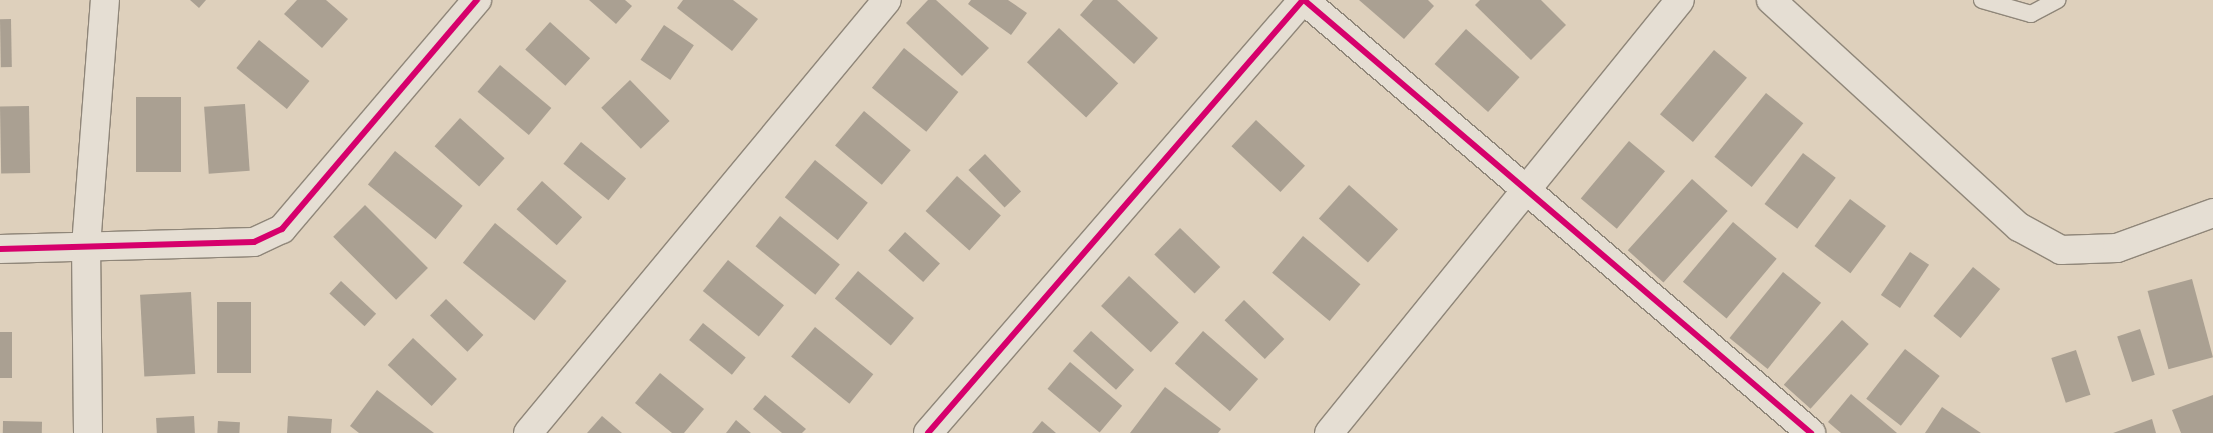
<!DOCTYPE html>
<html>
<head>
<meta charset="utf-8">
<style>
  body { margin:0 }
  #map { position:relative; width:2213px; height:433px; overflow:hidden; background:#ded0bc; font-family:"EB Garamond",serif }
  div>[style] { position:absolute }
  .building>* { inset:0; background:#aaa092; transform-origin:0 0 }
  .roads { filter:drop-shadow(1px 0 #8f8679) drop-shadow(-1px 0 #8f8679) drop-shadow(0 1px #8f8679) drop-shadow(0 -1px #8f8679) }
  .service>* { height:16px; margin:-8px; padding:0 8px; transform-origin:8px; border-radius:8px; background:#e5ded3 }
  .minor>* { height:28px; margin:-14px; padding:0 14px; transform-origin:14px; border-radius:14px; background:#e5ded3 }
  .cycleway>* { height:6px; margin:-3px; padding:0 3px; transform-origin:3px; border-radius:3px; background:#d6006c }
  span { translate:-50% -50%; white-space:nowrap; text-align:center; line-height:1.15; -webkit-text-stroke:4.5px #f3e2ca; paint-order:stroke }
</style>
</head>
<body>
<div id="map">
  <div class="building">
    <div style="clip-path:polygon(190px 0,206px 0,199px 8px)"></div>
    <div style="clip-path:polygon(297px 0,326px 0,348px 19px,322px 48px,284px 14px)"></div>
    <div style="clip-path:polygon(589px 0,625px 0,632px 6px,616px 24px)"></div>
    <div style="clip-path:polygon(683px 0,733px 0,758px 19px,732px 51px,677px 8px)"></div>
    <div style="clip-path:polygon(928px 0,936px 0,989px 48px,962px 76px,906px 23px)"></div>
    <div style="clip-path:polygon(971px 0,1008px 0,1027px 13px,1011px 35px,968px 4px)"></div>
    <div style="clip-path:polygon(1093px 0,1117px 0,1158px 38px,1134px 64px,1080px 15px)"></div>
    <div style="clip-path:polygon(1359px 0,1428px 0,1434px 6px,1404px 39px)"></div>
    <div style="clip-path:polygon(1480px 0,1541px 0,1566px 25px,1531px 60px,1475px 5px)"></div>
    <div style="left:11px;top:19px;width:48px;height:11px;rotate:89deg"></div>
    <div style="left:550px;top:22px;width:54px;height:37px;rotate:42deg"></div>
    <div style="left:664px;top:25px;width:36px;height:42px;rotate:34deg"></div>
    <div style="left:1059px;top:28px;width:81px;height:47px;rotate:43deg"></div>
    <div style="left:1466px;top:29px;width:72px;height:47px;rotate:42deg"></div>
    <div style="left:259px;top:40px;width:65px;height:36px;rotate:39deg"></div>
    <div style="left:904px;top:48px;width:70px;height:51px;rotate:39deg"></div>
    <div style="left:1714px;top:50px;width:43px;height:84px;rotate:40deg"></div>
    <div style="left:500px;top:65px;width:67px;height:35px;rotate:40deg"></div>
    <div style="left:630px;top:80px;width:57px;height:40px;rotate:46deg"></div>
    <div style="left:1766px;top:93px;width:48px;height:82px;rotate:39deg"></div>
    <div style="left:136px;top:97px;width:45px;height:75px"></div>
    <div style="left:245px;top:104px;width:67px;height:41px;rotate:86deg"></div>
    <div style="left:29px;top:106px;width:67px;height:29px;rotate:89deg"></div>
    <div style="left:864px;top:111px;width:61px;height:45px;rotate:40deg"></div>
    <div style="left:460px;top:118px;width:60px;height:38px;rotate:42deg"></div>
    <div style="left:1256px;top:120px;width:67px;height:36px;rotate:43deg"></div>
    <div style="left:1629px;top:141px;width:47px;height:75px;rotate:40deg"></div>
    <div style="left:581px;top:142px;width:58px;height:28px;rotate:39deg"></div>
    <div style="left:395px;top:151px;width:87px;height:43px;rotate:39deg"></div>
    <div style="left:1803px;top:153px;width:41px;height:64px;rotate:37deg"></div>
    <div style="left:985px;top:154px;width:52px;height:23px;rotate:46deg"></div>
    <div style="left:815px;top:160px;width:68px;height:48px;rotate:39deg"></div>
    <div style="left:957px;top:176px;width:59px;height:47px;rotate:42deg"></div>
    <div style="left:1692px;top:179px;width:48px;height:96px;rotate:42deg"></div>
    <div style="left:542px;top:181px;width:54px;height:38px;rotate:42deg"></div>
    <div style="left:1349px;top:185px;width:66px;height:45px;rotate:42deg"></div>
    <div style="left:1850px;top:199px;width:45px;height:59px;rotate:37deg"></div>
    <div style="left:365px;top:205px;width:89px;height:45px;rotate:45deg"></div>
    <div style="left:780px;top:216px;width:77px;height:39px;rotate:39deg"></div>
    <div style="left:1733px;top:222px;width:57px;height:78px;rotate:40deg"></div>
    <div style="left:495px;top:223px;width:92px;height:51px;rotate:39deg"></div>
    <div style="left:1180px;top:228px;width:56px;height:37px;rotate:44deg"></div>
    <div style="left:905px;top:232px;width:47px;height:25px;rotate:42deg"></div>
    <div style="left:1303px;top:236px;width:75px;height:48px;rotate:40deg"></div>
    <div style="left:1910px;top:252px;width:23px;height:52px;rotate:34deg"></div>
    <div style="left:728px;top:260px;width:72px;height:40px;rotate:39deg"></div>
    <div style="left:1973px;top:267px;width:35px;height:63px;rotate:39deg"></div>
    <div style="left:858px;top:271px;width:73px;height:36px;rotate:40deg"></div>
    <div style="left:1783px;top:272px;width:49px;height:85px;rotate:39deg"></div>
    <div style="left:1129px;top:276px;width:68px;height:41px;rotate:43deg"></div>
    <div style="left:2192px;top:279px;width:81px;height:46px;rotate:75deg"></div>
    <div style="left:341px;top:281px;width:48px;height:17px;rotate:43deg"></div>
    <div style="left:191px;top:292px;width:82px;height:51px;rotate:87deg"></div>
    <div style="left:446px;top:299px;width:52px;height:23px;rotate:44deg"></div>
    <div style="left:1244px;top:300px;width:56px;height:28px;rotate:44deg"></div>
    <div style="left:217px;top:302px;width:34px;height:71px"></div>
    <div style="left:1842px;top:320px;width:36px;height:87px;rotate:42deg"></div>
    <div style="left:703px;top:323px;width:55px;height:22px;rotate:39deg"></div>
    <div style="left:815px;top:327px;width:75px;height:38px;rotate:39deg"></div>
    <div style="left:2140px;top:329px;width:48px;height:24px;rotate:72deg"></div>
    <div style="left:1091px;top:331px;width:58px;height:27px;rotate:42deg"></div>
    <div style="left:1203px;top:331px;width:73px;height:43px;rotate:41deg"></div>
    <div style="left:0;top:332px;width:12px;height:46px"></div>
    <div style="left:413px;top:338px;width:60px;height:37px;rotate:43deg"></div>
    <div style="left:1905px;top:349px;width:44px;height:63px;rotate:38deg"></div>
    <div style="left:2076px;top:350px;width:47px;height:26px;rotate:72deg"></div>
    <div style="left:1070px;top:362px;width:68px;height:35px;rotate:40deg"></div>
    <div style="clip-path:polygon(660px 373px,704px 409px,684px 433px,672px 433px,635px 403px)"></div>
    <div style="clip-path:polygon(1165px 387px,1221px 429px,1218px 433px,1130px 433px)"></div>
    <div style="clip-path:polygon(377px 390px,434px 433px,359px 433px,350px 426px)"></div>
    <div style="clip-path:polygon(1851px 394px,1897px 433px,1841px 433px,1828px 422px)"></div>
    <div style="clip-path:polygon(765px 395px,806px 429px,802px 433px,782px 433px,753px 409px)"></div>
    <div style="clip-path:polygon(2213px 395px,2213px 433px,2181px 433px,2172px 410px)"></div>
    <div style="clip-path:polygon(1942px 407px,1981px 433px,1925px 433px)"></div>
    <div style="left:194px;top:416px;width:17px;height:38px;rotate:87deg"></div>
    <div style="clip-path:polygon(288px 416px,332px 419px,331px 433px,287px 433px)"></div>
    <div style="clip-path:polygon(602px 416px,622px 433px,587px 433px)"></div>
    <div style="clip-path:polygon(2152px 419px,2156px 433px,2113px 433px)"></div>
    <div style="clip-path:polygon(736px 420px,751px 433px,726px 433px)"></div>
    <div style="left:3px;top:421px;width:39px;height:12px;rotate:1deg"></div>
    <div style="left:218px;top:421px;width:22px;height:12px;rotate:3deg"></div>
    <div style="clip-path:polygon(1042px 421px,1056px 433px,1032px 433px)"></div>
  </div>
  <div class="roads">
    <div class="service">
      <div style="left:1982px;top:0;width:51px;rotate:15.9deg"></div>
      <div style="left:2031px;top:14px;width:30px;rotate:-28deg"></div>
    </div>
    <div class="minor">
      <div style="left:1304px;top:0;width:667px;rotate:40.5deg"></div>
      <div style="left:1771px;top:0;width:336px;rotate:42.5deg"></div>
      <div style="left:2019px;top:227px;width:48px;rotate:28.7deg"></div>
      <div style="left:2061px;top:250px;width:56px;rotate:-2deg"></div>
      <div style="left:2117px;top:248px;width:102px;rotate:-20deg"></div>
      <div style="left:0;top:249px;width:254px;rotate:-1.6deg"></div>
      <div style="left:254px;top:242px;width:31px;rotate:-25deg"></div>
      <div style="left:282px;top:229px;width:301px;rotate:-49.6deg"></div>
      <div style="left:88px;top:433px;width:187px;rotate:-90.6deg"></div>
      <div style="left:86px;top:246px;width:247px;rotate:-85.6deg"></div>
      <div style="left:528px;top:433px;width:562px;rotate:-50.34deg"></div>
      <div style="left:928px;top:433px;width:573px;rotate:-49.11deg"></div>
      <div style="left:1329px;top:433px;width:557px;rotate:-50.97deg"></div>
    </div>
  </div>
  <div class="cycleway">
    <div style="left:1304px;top:0;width:667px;rotate:40.5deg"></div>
    <div style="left:0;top:249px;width:254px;rotate:-1.6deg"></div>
    <div style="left:254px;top:242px;width:31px;rotate:-25deg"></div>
    <div style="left:282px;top:229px;width:301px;rotate:-49.6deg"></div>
    <div style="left:928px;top:433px;width:573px;rotate:-49.11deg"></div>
  </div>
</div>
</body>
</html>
